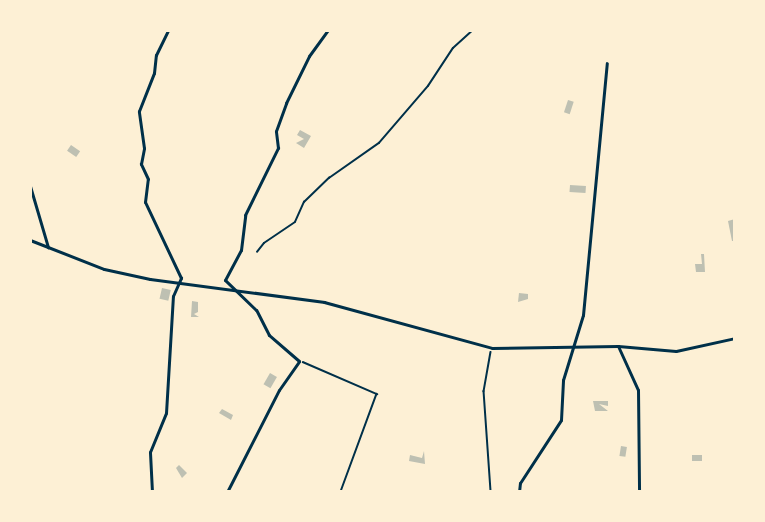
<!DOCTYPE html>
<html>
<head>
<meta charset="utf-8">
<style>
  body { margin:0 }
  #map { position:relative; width:765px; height:522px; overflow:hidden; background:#fdf0d5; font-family:"Golos Text",sans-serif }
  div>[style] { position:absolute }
  .building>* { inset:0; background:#bec0b2; transform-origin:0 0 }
  .path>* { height:1.5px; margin:-0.75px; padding:0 0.75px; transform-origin:0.75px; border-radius:0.75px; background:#003049 }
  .minor>* { height:3px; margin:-1.5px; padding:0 1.5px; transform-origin:1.5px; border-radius:1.5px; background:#003049 }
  span { translate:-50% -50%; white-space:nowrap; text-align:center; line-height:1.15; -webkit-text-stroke:4.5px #fdf0d5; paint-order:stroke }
  .frame { position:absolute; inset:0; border:32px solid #fdf0d5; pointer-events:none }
</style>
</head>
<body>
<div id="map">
  <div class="building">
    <div style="left:568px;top:100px;width:6px;height:13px;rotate:18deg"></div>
    <div style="clip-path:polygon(300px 130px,311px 136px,304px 148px,296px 143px,304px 139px,297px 135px)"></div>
    <div style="left:71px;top:145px;width:11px;height:7px;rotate:34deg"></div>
    <div style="left:570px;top:185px;width:16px;height:7px;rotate:4deg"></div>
    <div style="clip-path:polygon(735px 219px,735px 241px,732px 241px,728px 221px)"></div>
    <div style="clip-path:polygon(701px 254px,704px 254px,705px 272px,696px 272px,695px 264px,702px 264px)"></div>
    <div style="left:162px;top:288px;width:9px;height:11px;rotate:13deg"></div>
    <div style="clip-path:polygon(519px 293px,528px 294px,528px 299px,518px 302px)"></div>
    <div style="clip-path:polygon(192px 301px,198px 302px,198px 312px,194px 314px,199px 317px,191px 317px)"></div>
    <div style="left:270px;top:373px;width:8px;height:13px;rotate:30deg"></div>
    <div style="clip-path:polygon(593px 401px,608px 401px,608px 406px,599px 404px,608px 411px,595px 411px)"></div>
    <div style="clip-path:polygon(222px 409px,233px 415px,231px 420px,219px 413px)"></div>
    <div style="left:621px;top:446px;width:6px;height:10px;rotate:9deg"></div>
    <div style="clip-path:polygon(424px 451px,425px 464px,409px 461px,410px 455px,422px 458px)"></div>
    <div style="left:702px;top:455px;width:6px;height:10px;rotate:90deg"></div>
    <div style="clip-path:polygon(179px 465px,187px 473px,182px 478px,176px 468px)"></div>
  </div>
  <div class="path">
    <div style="left:257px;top:252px;width:11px;rotate:-52deg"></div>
    <div style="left:264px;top:243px;width:37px;rotate:-34deg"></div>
    <div style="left:295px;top:222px;width:22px;rotate:-66deg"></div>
    <div style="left:304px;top:202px;width:35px;rotate:-44deg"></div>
    <div style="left:329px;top:178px;width:61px;rotate:-35deg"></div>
    <div style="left:379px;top:143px;width:75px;rotate:-49.3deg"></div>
    <div style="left:428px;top:86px;width:45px;rotate:-56.7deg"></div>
    <div style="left:453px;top:48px;width:27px;rotate:-42deg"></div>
    <div style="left:491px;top:352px;width:40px;rotate:100deg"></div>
    <div style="left:484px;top:391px;width:101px;rotate:86deg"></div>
    <div style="left:303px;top:362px;width:81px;rotate:23.4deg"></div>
    <div style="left:377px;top:394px;width:104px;rotate:110.2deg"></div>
  </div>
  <div class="minor">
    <div style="left:30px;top:186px;width:64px;rotate:73.6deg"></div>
    <div style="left:30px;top:240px;width:79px;rotate:21.4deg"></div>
    <div style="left:104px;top:269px;width:47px;rotate:12.3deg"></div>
    <div style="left:150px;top:279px;width:176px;rotate:7.5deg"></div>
    <div style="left:324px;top:302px;width:174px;rotate:15.3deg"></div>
    <div style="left:492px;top:348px;width:126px;rotate:-0.9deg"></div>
    <div style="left:618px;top:346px;width:58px;rotate:4.9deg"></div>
    <div style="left:676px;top:351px;width:60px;rotate:-12.4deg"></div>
    <div style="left:618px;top:346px;width:48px;rotate:65.6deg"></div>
    <div style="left:638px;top:390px;width:102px;rotate:89.4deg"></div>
    <div style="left:152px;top:492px;width:40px;rotate:-92.9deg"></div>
    <div style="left:150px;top:452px;width:42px;rotate:-67.7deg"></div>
    <div style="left:166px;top:413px;width:117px;rotate:-86.6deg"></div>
    <div style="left:173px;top:296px;width:20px;rotate:-66deg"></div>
    <div style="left:181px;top:278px;width:84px;rotate:-115.3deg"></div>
    <div style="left:145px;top:202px;width:23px;rotate:-83deg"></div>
    <div style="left:148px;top:179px;width:17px;rotate:-115deg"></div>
    <div style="left:141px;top:164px;width:16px;rotate:-79deg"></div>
    <div style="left:144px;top:148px;width:37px;rotate:-98deg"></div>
    <div style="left:139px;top:111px;width:41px;rotate:-68.5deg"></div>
    <div style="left:154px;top:73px;width:18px;rotate:-84deg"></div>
    <div style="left:156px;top:55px;width:28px;rotate:-64deg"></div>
    <div style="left:227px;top:492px;width:114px;rotate:-63deg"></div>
    <div style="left:279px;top:390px;width:35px;rotate:-55deg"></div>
    <div style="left:299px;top:361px;width:40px;rotate:-139deg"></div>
    <div style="left:269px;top:335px;width:28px;rotate:-117deg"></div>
    <div style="left:256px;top:310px;width:43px;rotate:-135.9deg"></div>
    <div style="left:225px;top:280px;width:34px;rotate:-62deg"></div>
    <div style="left:241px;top:250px;width:35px;rotate:-83deg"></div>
    <div style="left:245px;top:215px;width:75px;rotate:-63.8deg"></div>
    <div style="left:278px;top:148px;width:17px;rotate:-97deg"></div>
    <div style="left:276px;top:131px;width:30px;rotate:-70deg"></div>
    <div style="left:286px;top:103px;width:52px;rotate:-63.9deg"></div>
    <div style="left:309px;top:56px;width:32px;rotate:-54deg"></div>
    <div style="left:519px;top:492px;width:9px;rotate:-84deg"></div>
    <div style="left:520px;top:483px;width:75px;rotate:-56.9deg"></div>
    <div style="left:561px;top:420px;width:40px;rotate:-87.1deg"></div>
    <div style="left:563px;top:380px;width:68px;rotate:-72.9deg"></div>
    <div style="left:583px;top:315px;width:253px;rotate:-84.6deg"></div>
  </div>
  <div class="frame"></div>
</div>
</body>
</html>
